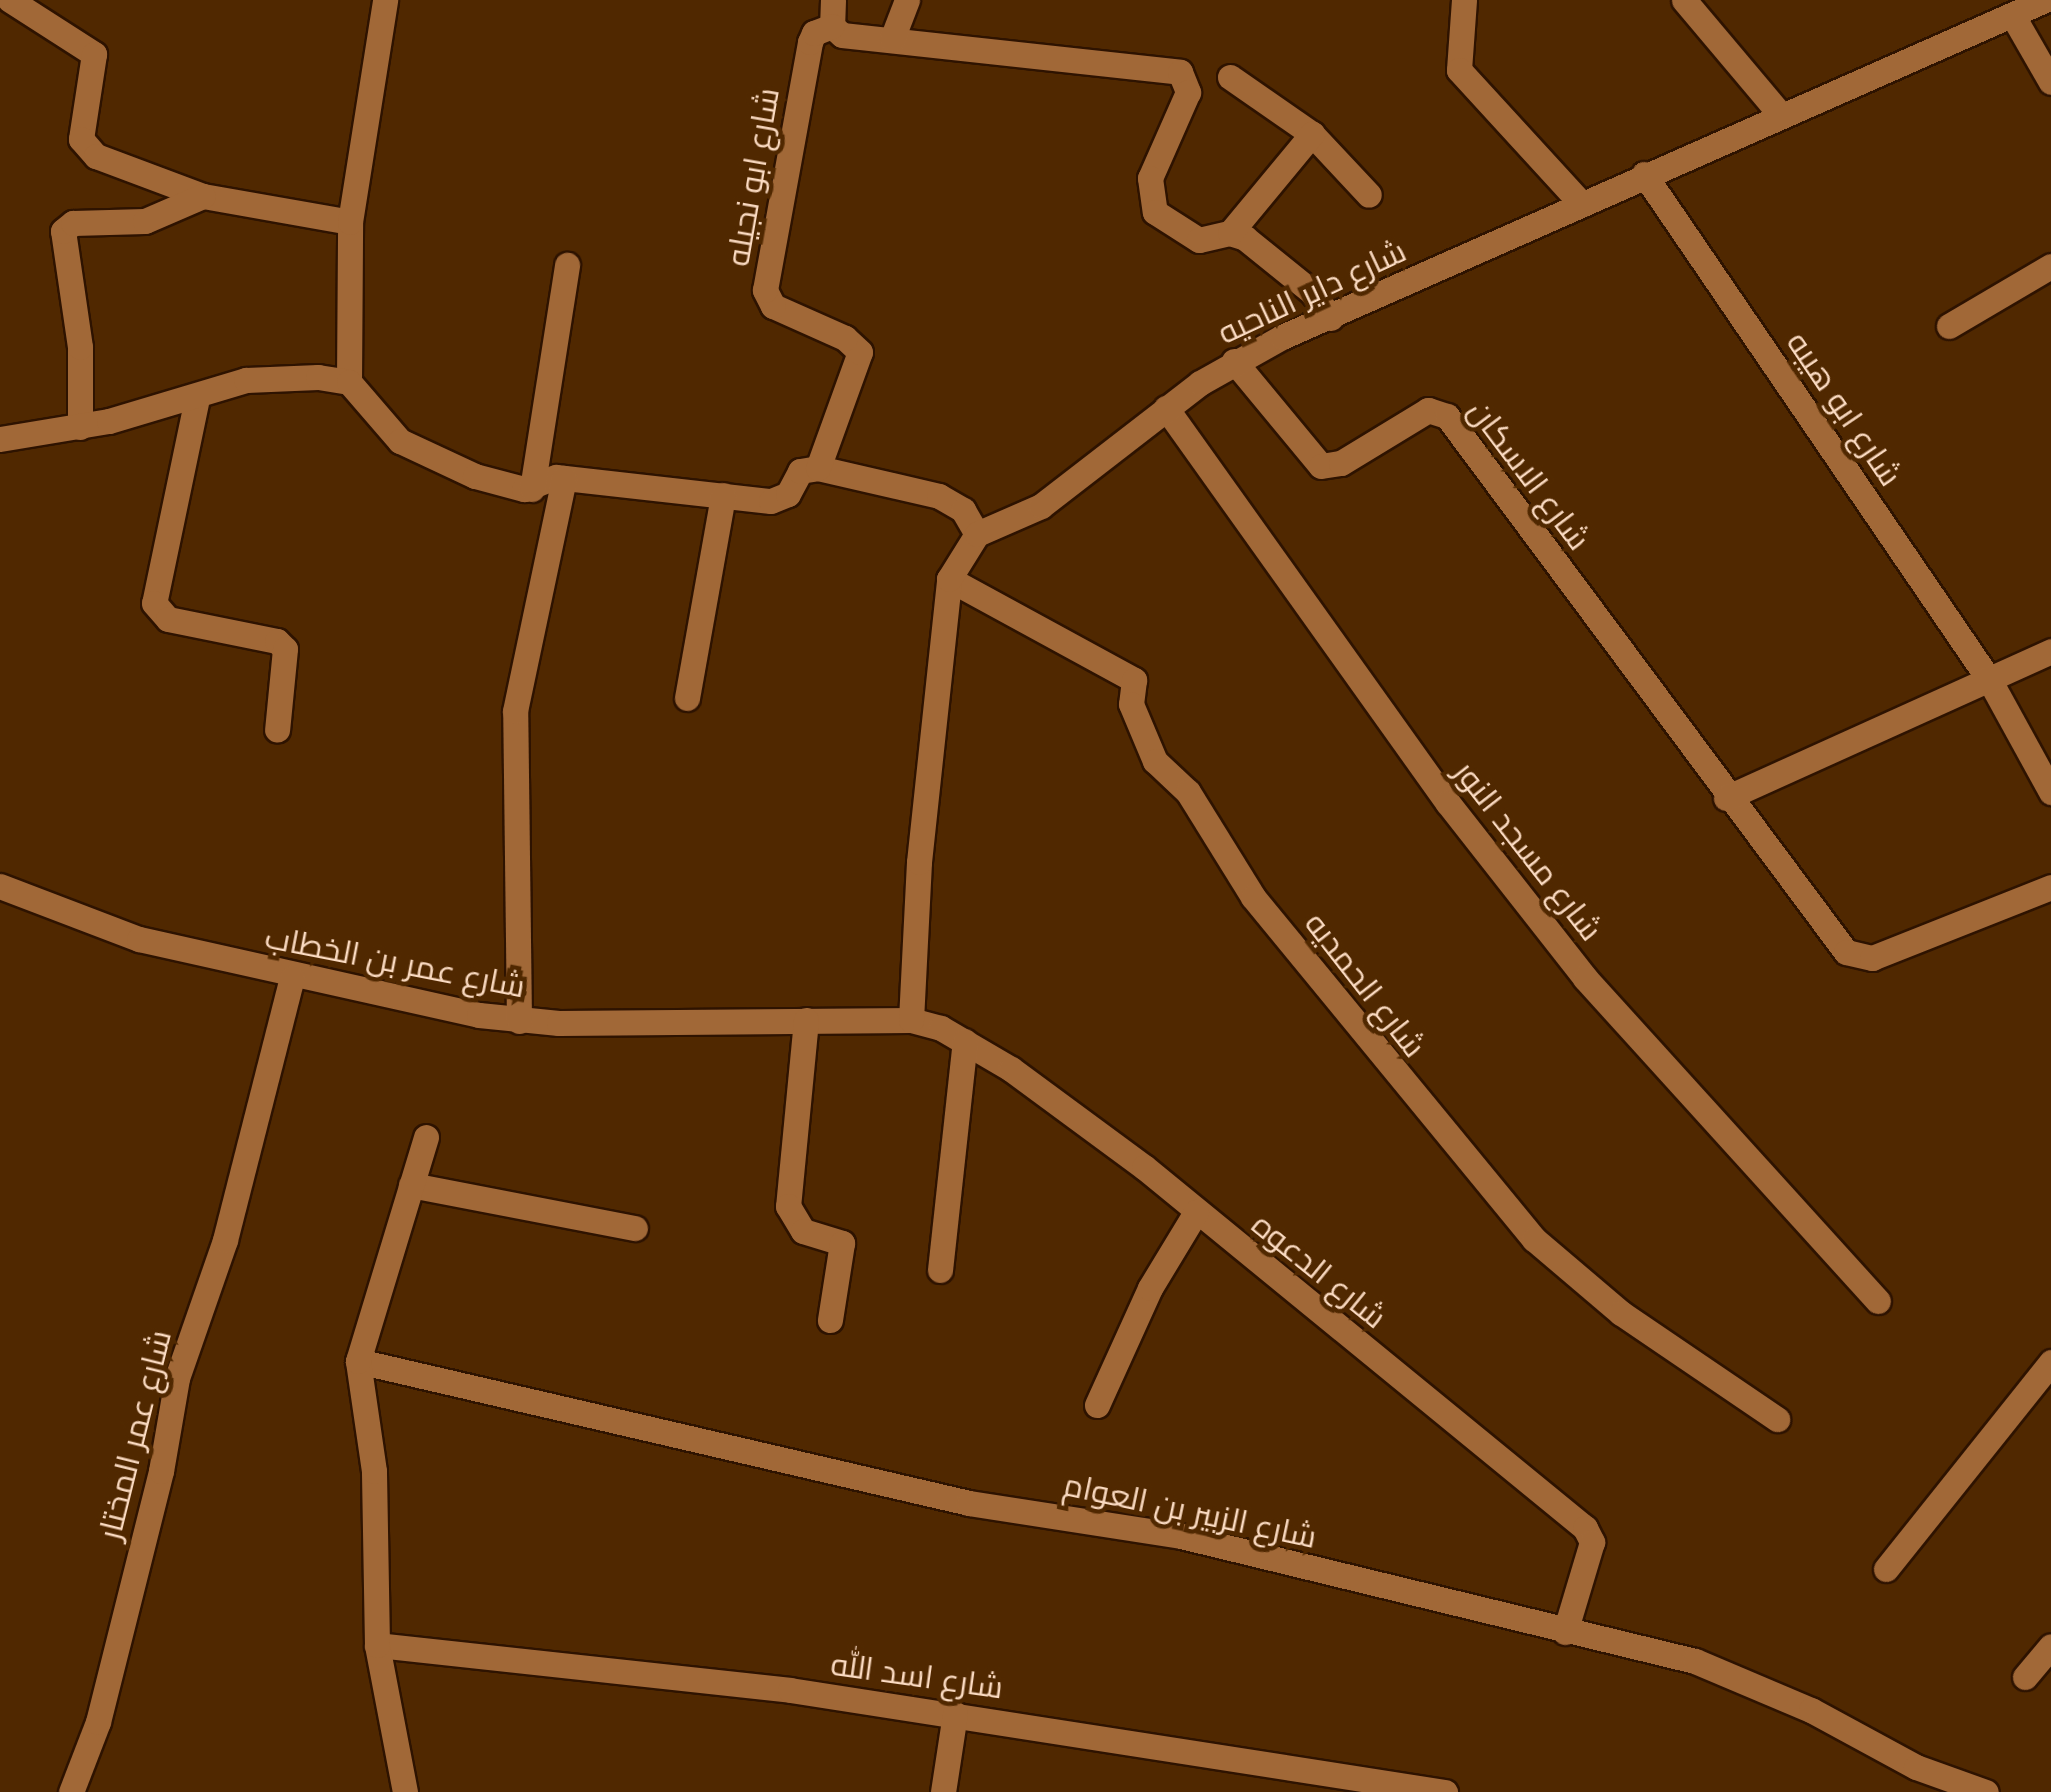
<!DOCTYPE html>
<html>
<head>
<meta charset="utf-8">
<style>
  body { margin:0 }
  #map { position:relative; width:2051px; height:1792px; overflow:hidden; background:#502800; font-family:"Fira Sans",Cairo,sans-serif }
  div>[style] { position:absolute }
  .roads { filter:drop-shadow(2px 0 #2e1300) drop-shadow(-2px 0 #2e1300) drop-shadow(0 2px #2e1300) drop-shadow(0 -2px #2e1300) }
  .minor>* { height:25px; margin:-12.5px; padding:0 12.5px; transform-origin:12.5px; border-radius:12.5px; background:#a16837 }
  span { translate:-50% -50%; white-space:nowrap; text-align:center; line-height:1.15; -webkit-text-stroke:9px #502800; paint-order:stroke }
  .street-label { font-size:32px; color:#fadac1 }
</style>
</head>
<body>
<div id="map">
  <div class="roads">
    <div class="minor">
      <div style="left:10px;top:0;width:100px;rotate:32.7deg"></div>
      <div style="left:94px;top:54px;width:86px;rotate:98.7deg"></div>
      <div style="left:81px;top:139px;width:23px;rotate:49deg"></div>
      <div style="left:96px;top:156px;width:114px;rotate:20.5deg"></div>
      <div style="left:203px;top:196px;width:149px;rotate:10deg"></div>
      <div style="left:833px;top:0;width:26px;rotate:92deg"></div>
      <div style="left:832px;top:26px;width:13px;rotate:42deg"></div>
      <div style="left:842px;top:35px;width:340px;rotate:6.2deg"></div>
      <div style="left:1180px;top:72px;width:22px;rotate:68deg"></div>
      <div style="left:1188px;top:92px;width:94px;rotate:113.8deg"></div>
      <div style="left:1150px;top:178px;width:34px;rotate:82deg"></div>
      <div style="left:1155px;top:212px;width:52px;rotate:32.5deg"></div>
      <div style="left:1199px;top:240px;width:32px;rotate:-13deg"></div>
      <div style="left:1230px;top:233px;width:16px;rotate:18deg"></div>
      <div style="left:1245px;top:238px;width:86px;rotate:38.9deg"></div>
      <div style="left:1312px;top:292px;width:32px;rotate:54deg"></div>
      <div style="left:1464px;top:0;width:70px;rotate:94.1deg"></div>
      <div style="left:1459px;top:70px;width:182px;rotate:47.5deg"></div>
      <div style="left:1684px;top:0;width:148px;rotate:49.9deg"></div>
      <div style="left:2013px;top:16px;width:76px;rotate:60.1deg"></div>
      <div style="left:892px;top:39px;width:42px;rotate:-69deg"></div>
      <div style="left:1230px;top:77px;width:100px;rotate:34.8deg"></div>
      <div style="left:1312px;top:134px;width:83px;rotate:46.9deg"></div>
      <div style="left:1644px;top:174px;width:614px;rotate:55.69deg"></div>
      <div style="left:1990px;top:681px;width:127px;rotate:61.2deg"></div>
      <div style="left:1230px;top:233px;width:129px;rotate:-50.4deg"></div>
      <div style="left:1949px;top:326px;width:118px;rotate:-30.5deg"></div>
      <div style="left:1234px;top:361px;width:136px;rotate:50.4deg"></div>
      <div style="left:1321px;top:466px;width:20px;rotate:-9deg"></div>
      <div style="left:1341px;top:463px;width:102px;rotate:-31.3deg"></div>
      <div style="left:1428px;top:410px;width:20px;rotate:18deg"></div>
      <div style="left:1447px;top:416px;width:668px;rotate:53.34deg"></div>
      <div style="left:1846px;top:952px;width:27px;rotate:13deg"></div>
      <div style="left:1872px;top:958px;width:193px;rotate:-21.6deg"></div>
      <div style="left:349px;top:382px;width:160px;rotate:-89.6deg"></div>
      <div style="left:350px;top:222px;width:225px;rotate:-81deg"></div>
      <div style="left:197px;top:398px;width:209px;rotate:101.8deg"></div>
      <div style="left:154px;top:603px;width:21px;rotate:49deg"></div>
      <div style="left:168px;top:619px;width:111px;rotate:11.4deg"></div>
      <div style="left:277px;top:641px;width:11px;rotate:45deg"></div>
      <div style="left:285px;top:649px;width:81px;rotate:95.6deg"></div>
      <div style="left:1166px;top:408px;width:485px;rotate:54.5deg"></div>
      <div style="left:1448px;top:803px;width:222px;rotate:51.9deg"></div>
      <div style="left:1585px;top:978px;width:436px;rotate:47.8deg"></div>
      <div style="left:80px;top:427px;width:80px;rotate:-90deg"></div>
      <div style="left:80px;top:347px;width:117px;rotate:-98.3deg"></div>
      <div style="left:63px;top:231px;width:13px;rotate:-39deg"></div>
      <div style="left:73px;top:223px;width:72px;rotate:-1.6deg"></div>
      <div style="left:145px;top:221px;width:63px;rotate:-23.3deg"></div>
      <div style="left:0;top:439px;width:110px;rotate:-9.4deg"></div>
      <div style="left:109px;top:421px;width:143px;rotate:-16.7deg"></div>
      <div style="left:246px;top:380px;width:72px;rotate:-2.4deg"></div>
      <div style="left:318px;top:377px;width:31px;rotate:9deg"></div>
      <div style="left:349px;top:382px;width:78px;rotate:49.2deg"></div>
      <div style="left:400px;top:441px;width:83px;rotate:25deg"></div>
      <div style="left:475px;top:476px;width:51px;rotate:14.9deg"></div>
      <div style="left:524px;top:489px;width:34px;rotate:-21deg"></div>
      <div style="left:556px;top:477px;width:216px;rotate:6.4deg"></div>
      <div style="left:771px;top:501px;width:18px;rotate:-22deg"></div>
      <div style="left:788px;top:494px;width:26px;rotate:-62deg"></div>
      <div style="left:800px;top:471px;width:18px;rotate:-9deg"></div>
      <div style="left:818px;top:468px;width:124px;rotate:13deg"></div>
      <div style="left:939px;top:496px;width:28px;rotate:30deg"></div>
      <div style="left:963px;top:510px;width:28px;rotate:60deg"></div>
      <div style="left:818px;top:468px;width:123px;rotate:-70.1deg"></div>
      <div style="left:860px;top:352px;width:21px;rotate:-137deg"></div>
      <div style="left:845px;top:338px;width:79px;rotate:-156deg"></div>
      <div style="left:773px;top:306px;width:18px;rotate:-117deg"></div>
      <div style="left:765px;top:290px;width:252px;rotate:-79.7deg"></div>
      <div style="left:810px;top:42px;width:10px;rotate:-66deg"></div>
      <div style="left:814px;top:33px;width:19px;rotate:-21deg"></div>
      <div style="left:532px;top:489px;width:227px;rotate:-81.1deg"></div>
      <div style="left:949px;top:579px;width:211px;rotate:28.6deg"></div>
      <div style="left:1134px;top:680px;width:24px;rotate:97deg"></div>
      <div style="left:1131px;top:704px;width:62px;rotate:67.2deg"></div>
      <div style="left:1155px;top:761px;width:45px;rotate:43.2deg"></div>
      <div style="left:1188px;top:792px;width:123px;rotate:58.2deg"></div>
      <div style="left:1253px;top:897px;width:443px;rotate:50.6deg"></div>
      <div style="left:1534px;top:1239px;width:114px;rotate:40.4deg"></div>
      <div style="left:1621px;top:1313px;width:189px;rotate:34.2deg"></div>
      <div style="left:687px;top:698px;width:206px;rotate:-79.9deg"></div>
      <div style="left:1726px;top:798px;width:357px;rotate:-24.3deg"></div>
      <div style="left:0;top:886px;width:149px;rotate:20.9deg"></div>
      <div style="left:139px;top:939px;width:348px;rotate:12.6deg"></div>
      <div style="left:479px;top:1015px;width:80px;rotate:5.7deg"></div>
      <div style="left:559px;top:1023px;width:352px;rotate:-0.5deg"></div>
      <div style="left:911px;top:1020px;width:31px;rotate:15deg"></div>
      <div style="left:941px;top:1028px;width:81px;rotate:30.4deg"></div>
      <div style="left:1011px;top:1069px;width:165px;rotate:36.4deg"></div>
      <div style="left:1144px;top:1167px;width:570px;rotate:39.3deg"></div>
      <div style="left:1585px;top:1528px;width:16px;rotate:63deg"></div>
      <div style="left:1592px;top:1542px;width:94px;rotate:106.7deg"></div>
      <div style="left:806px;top:1020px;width:187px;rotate:95.5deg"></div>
      <div style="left:788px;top:1206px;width:29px;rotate:59deg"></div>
      <div style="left:803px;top:1231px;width:41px;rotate:17.1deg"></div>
      <div style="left:842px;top:1243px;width:78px;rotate:98.9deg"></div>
      <div style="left:911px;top:1020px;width:158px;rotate:-87.1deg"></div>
      <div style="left:919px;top:862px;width:285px;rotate:-83.9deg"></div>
      <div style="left:949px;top:579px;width:53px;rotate:-58.1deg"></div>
      <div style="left:977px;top:534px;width:70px;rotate:-23.6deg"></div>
      <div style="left:1041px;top:506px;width:201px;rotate:-37.7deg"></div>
      <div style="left:1200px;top:383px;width:94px;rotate:-29.3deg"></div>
      <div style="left:1282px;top:337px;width:834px;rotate:-23.83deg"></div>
      <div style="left:519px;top:1021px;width:310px;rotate:-90.7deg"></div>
      <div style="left:515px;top:711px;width:238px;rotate:-78.1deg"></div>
      <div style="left:411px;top:1185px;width:228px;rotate:10.9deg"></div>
      <div style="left:940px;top:1270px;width:230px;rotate:-83.8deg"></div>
      <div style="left:358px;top:1361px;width:627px;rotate:13.08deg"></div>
      <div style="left:969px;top:1503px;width:215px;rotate:8.8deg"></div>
      <div style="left:1181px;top:1536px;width:529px;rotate:13.67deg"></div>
      <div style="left:1695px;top:1661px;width:126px;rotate:22.9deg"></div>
      <div style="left:1811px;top:1710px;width:119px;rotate:28.5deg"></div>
      <div style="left:1916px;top:1767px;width:74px;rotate:19.7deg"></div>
      <div style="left:1097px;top:1405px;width:128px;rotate:-65.6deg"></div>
      <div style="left:1150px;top:1288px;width:89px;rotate:-58.8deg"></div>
      <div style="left:1886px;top:1569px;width:265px;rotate:-51.4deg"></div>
      <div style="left:377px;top:1645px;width:415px;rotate:6.2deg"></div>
      <div style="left:790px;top:1690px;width:663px;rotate:8.85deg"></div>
      <div style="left:2025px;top:1677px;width:40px;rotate:-50deg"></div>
      <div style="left:71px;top:1792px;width:75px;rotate:-68.9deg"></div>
      <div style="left:98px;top:1722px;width:259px;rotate:-75.9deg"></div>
      <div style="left:161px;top:1471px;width:94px;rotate:-80.2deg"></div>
      <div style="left:177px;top:1378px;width:146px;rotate:-70.8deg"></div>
      <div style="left:225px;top:1240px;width:270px;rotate:-75.7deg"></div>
      <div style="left:405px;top:1792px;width:150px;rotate:-100.8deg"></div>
      <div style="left:377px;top:1645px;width:174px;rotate:-91deg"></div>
      <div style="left:374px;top:1471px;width:111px;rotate:-98.3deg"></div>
      <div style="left:358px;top:1361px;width:234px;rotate:-73.1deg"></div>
      <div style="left:943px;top:1792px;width:79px;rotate:-81.3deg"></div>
    </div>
  </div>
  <div class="street-label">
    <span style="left:753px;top:177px;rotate:-80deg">شارع ابو نجيله</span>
    <span style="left:1312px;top:292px;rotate:-25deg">شارع داير الناحيه</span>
    <span style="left:1844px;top:409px;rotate:56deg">شارع ابو هيبه</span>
    <span style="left:1529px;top:475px;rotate:53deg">شارع الاسكان</span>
    <span style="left:1528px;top:851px;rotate:52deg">شارع مسجد النور</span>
    <span style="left:395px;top:962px;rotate:11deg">شارع عمر بن الخطاب</span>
    <span style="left:1365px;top:985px;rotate:52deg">شارع الحمديه</span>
    <span style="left:1319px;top:1271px;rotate:39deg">شارع الدعوه</span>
    <span style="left:135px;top:1435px;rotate:-76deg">شارع عمر المختار</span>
    <span style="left:1190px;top:1511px;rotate:12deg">شارع الزبير بن العوام</span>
    <span style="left:917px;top:1676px;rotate:8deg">شارع اسد الله</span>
  </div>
</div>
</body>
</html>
